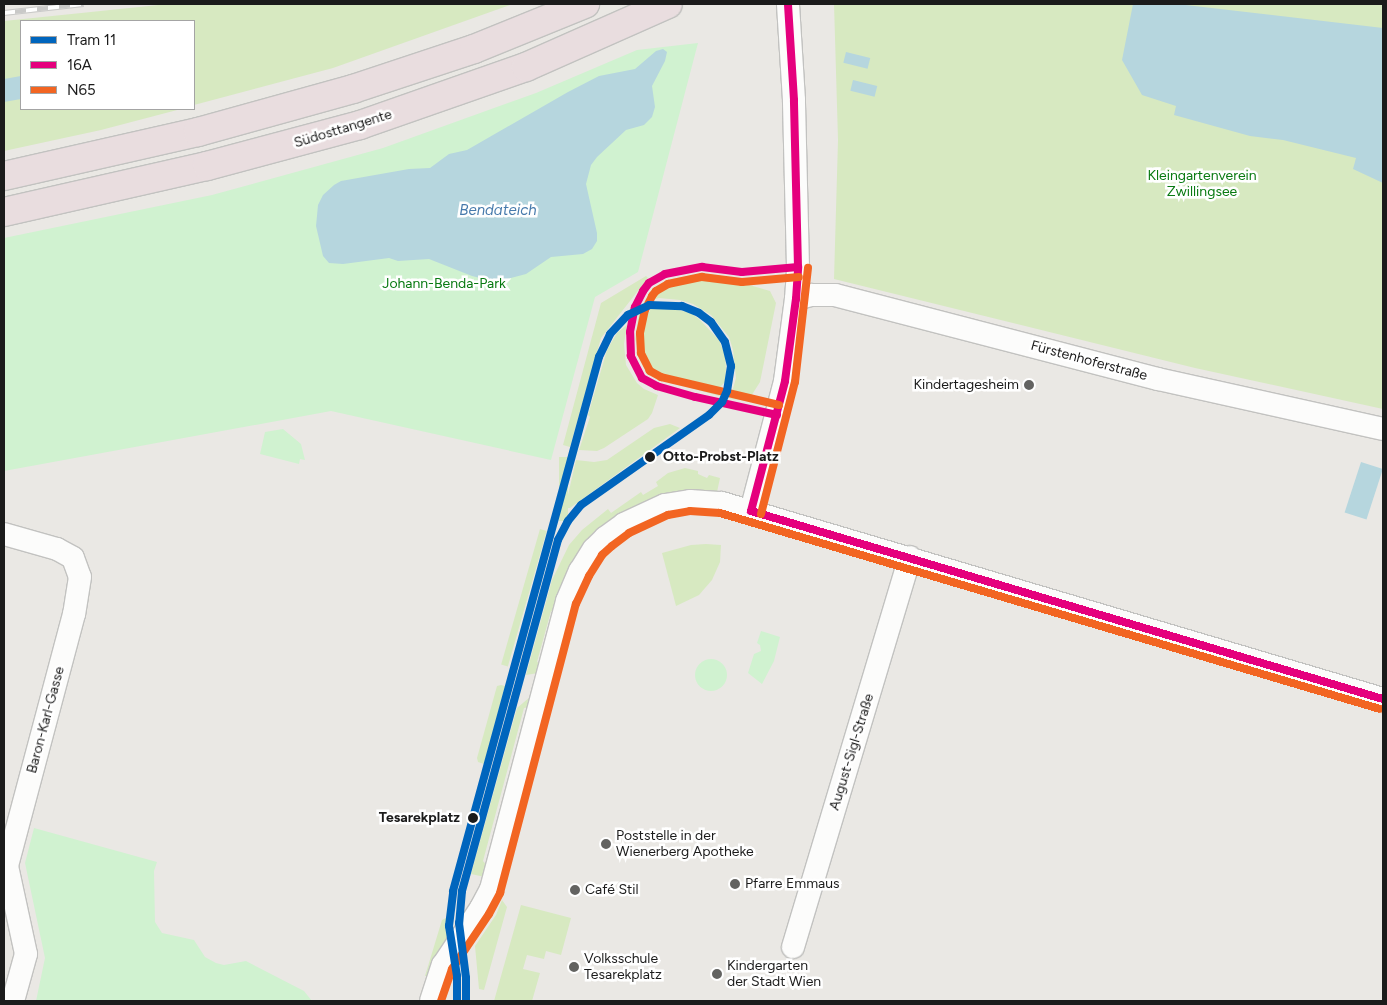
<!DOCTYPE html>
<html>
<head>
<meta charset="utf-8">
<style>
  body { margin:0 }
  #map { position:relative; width:1387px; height:1005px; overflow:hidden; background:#eae8e4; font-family:Figtree,sans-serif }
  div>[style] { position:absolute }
  .grass>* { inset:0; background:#d7e9c1; transform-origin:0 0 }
  .park>* { inset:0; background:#d0f2d0 }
  .round { border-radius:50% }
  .water>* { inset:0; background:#b6d6de; transform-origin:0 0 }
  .roads { filter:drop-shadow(1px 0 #c2c2c0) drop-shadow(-1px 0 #c2c2c0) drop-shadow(0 1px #c2c2c0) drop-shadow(0 -1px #c2c2c0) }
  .minor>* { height:22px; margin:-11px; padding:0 11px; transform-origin:11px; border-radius:11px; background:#fcfcfb }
  .highway>* { height:28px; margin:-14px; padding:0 14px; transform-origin:14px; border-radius:14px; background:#e9dddf }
  .rail>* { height:5.5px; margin-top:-2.75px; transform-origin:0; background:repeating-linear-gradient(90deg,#fff 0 11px,#c9c9c8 0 22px); box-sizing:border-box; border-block:1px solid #c9c9c8 }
  .bus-1>* { height:8px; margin:-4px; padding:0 4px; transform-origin:4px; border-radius:4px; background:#e5007d }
  .bus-2>* { height:8px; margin:-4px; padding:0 4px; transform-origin:4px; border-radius:4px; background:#f26522 }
  .tram-1>* { height:8px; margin:-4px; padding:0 4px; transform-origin:4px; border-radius:4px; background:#0065bd }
  .dots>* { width:14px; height:14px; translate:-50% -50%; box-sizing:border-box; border:2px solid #fff; border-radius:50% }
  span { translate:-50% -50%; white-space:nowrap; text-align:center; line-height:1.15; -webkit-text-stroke:5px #fff; paint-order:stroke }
  .street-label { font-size:14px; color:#1b1b1b }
  .park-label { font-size:14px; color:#097a12 }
  .poi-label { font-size:14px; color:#1b1b1b }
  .right { translate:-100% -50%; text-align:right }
  .left { translate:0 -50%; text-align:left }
  .stop-label { font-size:14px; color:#1b1b1b; font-weight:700 }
  .water-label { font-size:15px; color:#477aac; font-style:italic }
  .frame { position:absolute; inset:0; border:5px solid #1b1b1b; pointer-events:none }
  .legend { position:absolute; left:20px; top:20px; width:175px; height:90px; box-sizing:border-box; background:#fff; border:1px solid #a4a4a4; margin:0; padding:6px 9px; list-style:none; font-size:15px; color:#1b1b1b }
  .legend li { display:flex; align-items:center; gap:10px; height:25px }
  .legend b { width:25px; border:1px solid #a4a4a4 }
</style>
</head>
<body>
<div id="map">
  <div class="grass">
    <div style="clip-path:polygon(168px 4px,513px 4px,333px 68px,194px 105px,194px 21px,21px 21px,21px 109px,181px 109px,101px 130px,4px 151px,4px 21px)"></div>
    <div style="clip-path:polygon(834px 4px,1383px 4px,1383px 409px,1195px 368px,834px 279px,838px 140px)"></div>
    <div style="clip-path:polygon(701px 274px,714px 275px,770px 291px,776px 303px,760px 382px,748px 401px,730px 399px,736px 378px,733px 350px,729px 337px,711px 315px,693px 304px,680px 300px,659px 298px,644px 302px,653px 290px,662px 283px,671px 279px)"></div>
    <div style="clip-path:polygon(646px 276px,648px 278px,601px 338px,570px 447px,563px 445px,601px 303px)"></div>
    <div style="clip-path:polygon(671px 308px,691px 313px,699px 319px,719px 340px,725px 355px,726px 369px,725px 382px,721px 386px,723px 389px,719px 396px,663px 380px,648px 369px,641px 360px,635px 339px,639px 313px,647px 310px,650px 312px,650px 309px)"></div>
    <div style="clip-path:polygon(627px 325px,624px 344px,626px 365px,637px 383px,644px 389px,658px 395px,652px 413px,648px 419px,604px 448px,597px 451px,579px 450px,590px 417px,588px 415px,607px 350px,617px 333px)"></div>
    <div style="clip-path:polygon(670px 424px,680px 428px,570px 508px,565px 508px,576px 460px,594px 462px,607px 460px,654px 428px)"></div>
    <div style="left:559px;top:457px;width:9px;height:64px"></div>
    <div style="clip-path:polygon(685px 468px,698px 471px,698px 474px,707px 478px,709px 475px,720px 478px,717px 492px,636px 506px,556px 611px,551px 611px,537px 662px,542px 664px,538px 673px,526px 675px,552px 580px,569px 545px,582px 530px,608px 509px,611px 513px,641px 492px,643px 495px,658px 486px,656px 482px,668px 473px)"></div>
    <div style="left:540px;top:529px;width:7px;height:141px;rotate:16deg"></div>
    <div style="clip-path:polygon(706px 544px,721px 545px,720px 562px,712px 580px,699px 595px,676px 606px,662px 553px,691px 545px)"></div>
    <div style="clip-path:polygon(501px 685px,505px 686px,484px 764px,478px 762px,477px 758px,497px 686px)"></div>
    <div style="clip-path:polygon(530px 697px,530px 707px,524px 708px,483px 861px,487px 866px,485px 877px,471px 874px,517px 708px)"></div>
    <div style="clip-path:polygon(502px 900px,507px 907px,484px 990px,479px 989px,475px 946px,496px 915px)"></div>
    <div style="clip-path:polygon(521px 905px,571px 918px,561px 955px,546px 951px,544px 959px,527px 955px,523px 969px,540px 973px,532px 1001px,494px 1001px)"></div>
    <div style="clip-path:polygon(446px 918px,447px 938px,436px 957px,431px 976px,425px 976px,442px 920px)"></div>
  </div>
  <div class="park">
    <div style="clip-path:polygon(698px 43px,638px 272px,595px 297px,551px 460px,331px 411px,4px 471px,4px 238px,212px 195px,383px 148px,536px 93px,637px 50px)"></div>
    <div style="clip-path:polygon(283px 429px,301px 444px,305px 460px,300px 459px,299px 464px,260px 454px,265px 432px)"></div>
    <div style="clip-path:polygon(761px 631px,780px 637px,774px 661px,762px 684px,748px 673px,754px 654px,761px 651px,760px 645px,757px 643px)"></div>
    <div class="round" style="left:695px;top:659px;width:32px;height:32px"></div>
    <div style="clip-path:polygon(34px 828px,157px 862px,154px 871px,155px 922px,162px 933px,194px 940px,205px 957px,216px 963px,224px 965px,246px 961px,304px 991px,312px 1001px,36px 1001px,45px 958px,25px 863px)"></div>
  </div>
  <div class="water">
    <div style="clip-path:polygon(1133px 4px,1177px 4px,1383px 28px,1383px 183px,1353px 169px,1356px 158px,1283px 140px,1250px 136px,1174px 115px,1176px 106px,1142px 95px,1122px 60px)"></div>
    <div style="clip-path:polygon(663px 49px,667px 52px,665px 61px,652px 86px,655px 107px,652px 117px,644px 125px,626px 130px,597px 157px,591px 165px,586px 184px,597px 233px,597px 241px,592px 249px,583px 254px,551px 257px,526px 274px,496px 282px,472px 276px,429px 259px,398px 261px,389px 258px,343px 264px,329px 263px,323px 256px,316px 226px,318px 205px,323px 195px,334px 185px,341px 181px,409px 169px,430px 168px,449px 154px,467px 150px,568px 92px,599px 76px,635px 69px,656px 51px)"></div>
    <div style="left:846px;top:52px;width:25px;height:11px;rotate:14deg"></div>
    <div style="clip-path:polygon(21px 76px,21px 99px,4px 102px,4px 79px)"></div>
    <div style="left:853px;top:80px;width:25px;height:11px;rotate:14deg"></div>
    <div style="left:1361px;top:462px;width:23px;height:53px;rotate:18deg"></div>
  </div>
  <div class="roads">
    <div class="minor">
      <div style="left:796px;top:299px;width:16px;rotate:-15deg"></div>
      <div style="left:811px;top:295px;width:24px"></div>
      <div style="left:835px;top:295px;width:334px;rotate:14.6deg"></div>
      <div style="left:1158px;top:379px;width:230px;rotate:12.5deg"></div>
      <div style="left:751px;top:511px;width:134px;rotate:-75.3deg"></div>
      <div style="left:785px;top:381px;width:83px;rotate:-82.4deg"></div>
      <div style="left:796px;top:299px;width:32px;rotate:-86deg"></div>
      <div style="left:798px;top:267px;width:167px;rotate:-91.4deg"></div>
      <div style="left:794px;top:100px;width:96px;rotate:-93.6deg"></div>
      <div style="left:4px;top:534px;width:55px;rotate:15.8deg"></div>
      <div style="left:57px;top:549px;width:18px;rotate:29deg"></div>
      <div style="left:73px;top:558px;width:20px;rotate:70deg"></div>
      <div style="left:80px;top:577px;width:37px;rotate:99deg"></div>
      <div style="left:74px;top:614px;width:261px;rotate:104.9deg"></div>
      <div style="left:7px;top:866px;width:90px;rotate:77.8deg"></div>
      <div style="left:26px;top:954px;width:49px;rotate:105.5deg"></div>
      <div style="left:793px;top:947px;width:407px;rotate:-73.3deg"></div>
      <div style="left:431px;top:1001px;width:38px;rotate:-72deg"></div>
      <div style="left:443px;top:965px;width:69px;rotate:-56.3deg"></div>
      <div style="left:481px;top:908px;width:21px;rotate:-62deg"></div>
      <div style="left:491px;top:889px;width:298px;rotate:-75.2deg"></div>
      <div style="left:567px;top:601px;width:33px;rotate:-67deg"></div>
      <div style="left:580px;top:571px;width:26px;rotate:-58deg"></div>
      <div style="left:594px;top:549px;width:16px;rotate:-45deg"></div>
      <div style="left:605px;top:538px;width:24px;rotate:-36deg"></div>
      <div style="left:624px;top:524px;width:45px;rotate:-24.9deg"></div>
      <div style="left:665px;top:505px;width:25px;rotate:-9deg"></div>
      <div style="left:690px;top:501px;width:32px;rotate:4deg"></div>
      <div style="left:722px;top:503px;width:689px;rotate:16.52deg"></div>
    </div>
    <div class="highway">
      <div style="left:4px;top:176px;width:199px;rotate:-12.8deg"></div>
      <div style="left:198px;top:132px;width:161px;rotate:-15.5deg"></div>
      <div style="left:353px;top:89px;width:127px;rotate:-18.3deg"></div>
      <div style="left:474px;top:49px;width:120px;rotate:-22.1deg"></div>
      <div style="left:4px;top:212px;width:208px;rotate:-12.8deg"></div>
      <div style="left:207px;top:166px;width:158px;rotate:-15deg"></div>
      <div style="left:360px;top:125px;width:176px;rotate:-19.3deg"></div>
      <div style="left:526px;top:67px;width:155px;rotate:-23.9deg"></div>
    </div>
  </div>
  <div class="rail">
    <div style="left:4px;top:13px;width:80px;rotate:-6.5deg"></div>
  </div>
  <div class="bus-1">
    <div style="left:777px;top:415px;width:84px;rotate:-167.6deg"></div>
    <div style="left:695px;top:397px;width:40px;rotate:-164deg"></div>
    <div style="left:657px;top:386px;width:17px;rotate:-152deg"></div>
    <div style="left:642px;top:378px;width:25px;rotate:-117deg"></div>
    <div style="left:631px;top:356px;width:24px;rotate:-92deg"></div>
    <div style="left:630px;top:332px;width:25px;rotate:-79deg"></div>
    <div style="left:635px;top:307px;width:18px;rotate:-63deg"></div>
    <div style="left:643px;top:291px;width:10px;rotate:-53deg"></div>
    <div style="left:649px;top:283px;width:18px;rotate:-29deg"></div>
    <div style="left:665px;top:274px;width:38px;rotate:-11deg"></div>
    <div style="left:702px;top:267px;width:40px;rotate:7.1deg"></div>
    <div style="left:742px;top:272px;width:56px;rotate:-5.1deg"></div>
    <div style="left:751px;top:511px;width:659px;rotate:16.57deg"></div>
    <div style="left:751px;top:511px;width:134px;rotate:-75.3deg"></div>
    <div style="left:785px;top:381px;width:83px;rotate:-82.4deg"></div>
    <div style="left:796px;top:299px;width:32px;rotate:-86deg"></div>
    <div style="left:798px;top:267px;width:167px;rotate:-91.4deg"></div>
    <div style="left:794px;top:100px;width:96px;rotate:-93.6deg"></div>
  </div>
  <div class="bus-2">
    <div style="left:779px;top:405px;width:121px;rotate:-166.7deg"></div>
    <div style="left:661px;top:377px;width:13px;rotate:-151deg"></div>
    <div style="left:650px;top:371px;width:20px;rotate:-117deg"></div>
    <div style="left:641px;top:353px;width:20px;rotate:-93deg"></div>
    <div style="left:640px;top:333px;width:24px;rotate:-78deg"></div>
    <div style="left:645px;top:310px;width:16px;rotate:-63deg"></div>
    <div style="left:652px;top:296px;width:6px;rotate:-51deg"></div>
    <div style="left:656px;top:291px;width:14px;rotate:-30deg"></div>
    <div style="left:668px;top:284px;width:35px;rotate:-12deg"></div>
    <div style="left:702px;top:277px;width:40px;rotate:7.1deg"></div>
    <div style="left:742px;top:282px;width:57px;rotate:-5deg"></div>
    <div style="left:761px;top:514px;width:136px;rotate:-75.6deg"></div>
    <div style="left:795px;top:382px;width:115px;rotate:-83.5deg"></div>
    <div style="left:441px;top:1001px;width:34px;rotate:-71deg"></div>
    <div style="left:452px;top:969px;width:66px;rotate:-56.1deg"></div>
    <div style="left:489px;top:914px;width:24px;rotate:-62deg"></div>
    <div style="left:500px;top:893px;width:299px;rotate:-75.3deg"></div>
    <div style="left:576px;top:604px;width:31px;rotate:-65deg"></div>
    <div style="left:589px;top:576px;width:25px;rotate:-58deg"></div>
    <div style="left:602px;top:555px;width:13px;rotate:-42deg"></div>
    <div style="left:612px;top:546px;width:21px;rotate:-37deg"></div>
    <div style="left:629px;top:533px;width:43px;rotate:-24.8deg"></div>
    <div style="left:668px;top:515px;width:22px;rotate:-10deg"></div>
    <div style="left:690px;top:511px;width:30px;rotate:4deg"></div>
    <div style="left:720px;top:513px;width:688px;rotate:16.54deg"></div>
  </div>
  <div class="tram-1">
    <div style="left:457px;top:1001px;width:25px;rotate:-90deg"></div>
    <div style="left:457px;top:976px;width:51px;rotate:-99.1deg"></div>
    <div style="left:449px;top:926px;width:35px;rotate:-83deg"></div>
    <div style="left:453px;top:891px;width:554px;rotate:-74.71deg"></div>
    <div style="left:599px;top:357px;width:25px;rotate:-64deg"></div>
    <div style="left:610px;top:334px;width:26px;rotate:-47deg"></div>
    <div style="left:628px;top:315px;width:23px;rotate:-25deg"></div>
    <div style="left:649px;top:305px;width:33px;rotate:2deg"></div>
    <div style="left:682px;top:306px;width:18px;rotate:22deg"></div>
    <div style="left:699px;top:313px;width:15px;rotate:37deg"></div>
    <div style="left:711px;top:322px;width:24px;rotate:55deg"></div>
    <div style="left:725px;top:342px;width:25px;rotate:76deg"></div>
    <div style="left:731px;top:366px;width:25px;rotate:99deg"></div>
    <div style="left:727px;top:391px;width:12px;rotate:114deg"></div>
    <div style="left:722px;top:402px;width:18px;rotate:135deg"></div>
    <div style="left:709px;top:415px;width:156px;rotate:144.9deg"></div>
    <div style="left:581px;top:505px;width:21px;rotate:129deg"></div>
    <div style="left:568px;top:521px;width:21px;rotate:118deg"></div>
    <div style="left:558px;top:540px;width:364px;rotate:105.3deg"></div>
    <div style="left:462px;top:891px;width:32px;rotate:95deg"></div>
    <div style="left:459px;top:923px;width:55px;rotate:82.7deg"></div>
    <div style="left:466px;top:978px;width:23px;rotate:90deg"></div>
  </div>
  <div class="dots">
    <div style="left:1029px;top:385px;background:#636361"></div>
    <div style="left:650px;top:457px;background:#1b1b1b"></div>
    <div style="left:473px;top:818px;background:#1b1b1b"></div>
    <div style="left:606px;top:844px;background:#636361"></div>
    <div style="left:735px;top:884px;background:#636361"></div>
    <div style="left:575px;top:890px;background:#636361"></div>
    <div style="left:574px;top:967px;background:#636361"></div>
    <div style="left:717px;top:974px;background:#636361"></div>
  </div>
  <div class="street-label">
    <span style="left:343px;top:129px;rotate:-17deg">Südosttangente</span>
    <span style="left:1089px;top:361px;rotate:15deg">Fürstenhoferstraße</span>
    <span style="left:46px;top:720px;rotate:-75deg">Baron-Karl-Gasse</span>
    <span style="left:852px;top:752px;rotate:-73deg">August-Sigl-Straße</span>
  </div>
  <div class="park-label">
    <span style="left:1202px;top:184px">Kleingartenverein<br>Zwillingsee</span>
    <span style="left:444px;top:284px">Johann-Benda-Park</span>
  </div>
  <div class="poi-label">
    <span class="right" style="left:1019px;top:385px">Kindertagesheim</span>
    <span class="left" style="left:616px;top:844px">Poststelle in der<br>Wienerberg Apotheke</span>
    <span class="left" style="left:745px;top:884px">Pfarre Emmaus</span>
    <span class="left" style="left:585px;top:890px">Café Stil</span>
    <span class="left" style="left:584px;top:967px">Volksschule<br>Tesarekplatz</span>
    <span class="left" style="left:727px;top:974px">Kindergarten<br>der Stadt Wien</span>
  </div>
  <div class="stop-label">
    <span class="left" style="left:663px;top:457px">Otto-Probst-Platz</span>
    <span class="right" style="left:460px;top:818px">Tesarekplatz</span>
  </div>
  <div class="water-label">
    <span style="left:498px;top:211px">Bendateich</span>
  </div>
  <div class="frame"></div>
  <ul class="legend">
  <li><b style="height:6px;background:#0065bd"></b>Tram 11</li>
  <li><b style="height:6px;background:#e5007d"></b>16A</li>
  <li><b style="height:6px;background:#f26522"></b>N65</li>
  </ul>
</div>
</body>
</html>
